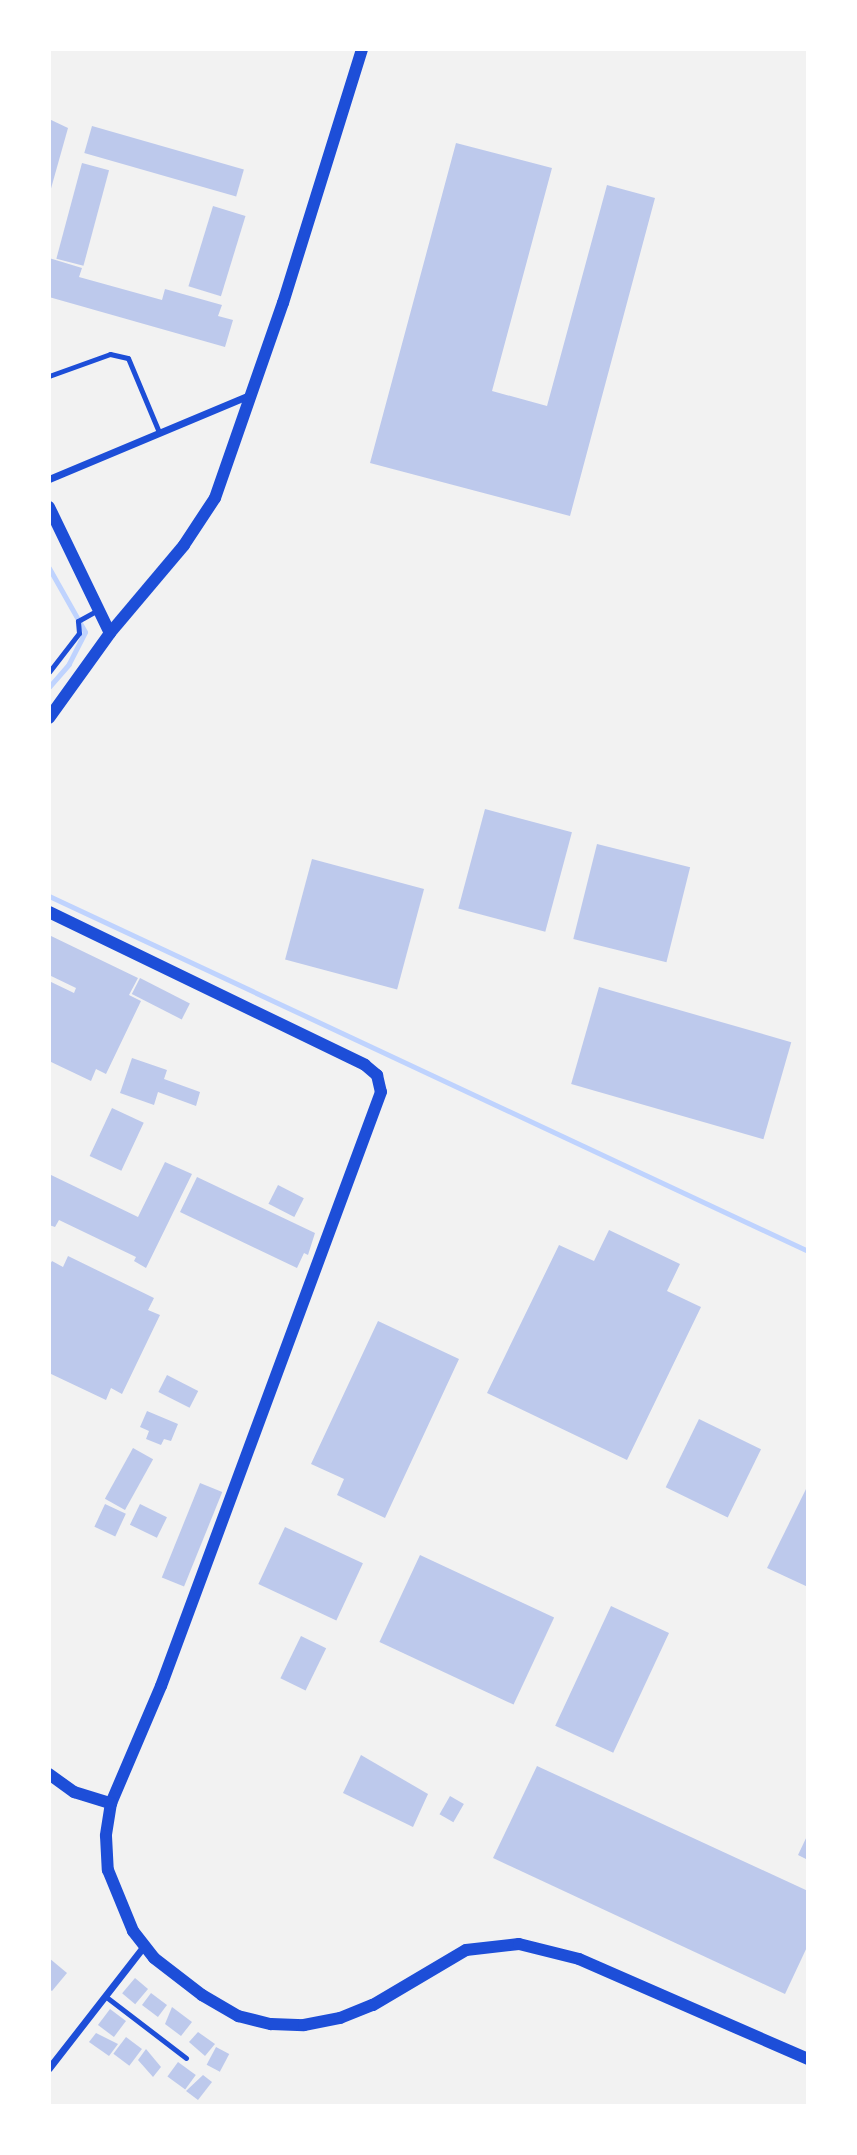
<!DOCTYPE html>
<html>
<head>
<meta charset="utf-8">
<style>
  body { margin:0 }
  #map { position:relative; width:857px; height:2155px; overflow:hidden; background:#f2f2f2; font-family:"Source Sans 3",sans-serif }
  div>[style] { position:absolute }
  .stream>* { height:5px; margin:-2.5px; padding:0 2.5px; transform-origin:2.5px; border-radius:2.5px; background:#bfd3fe }
  .building>* { inset:0; background:#bdc9ec; transform-origin:0 0 }
  .service>* { height:5px; margin:-2.5px; padding:0 2.5px; transform-origin:2.5px; border-radius:2.5px; background:#1d4ed8 }
  .minor>* { height:7px; margin:-3.5px; padding:0 3.5px; transform-origin:3.5px; border-radius:3.5px; background:#1d4ed8 }
  .tertiary>* { height:12px; margin:-6px; padding:0 6px; transform-origin:6px; border-radius:6px; background:#1d4ed8 }
  span { translate:-50% -50%; white-space:nowrap; text-align:center; line-height:1.15; -webkit-text-stroke:7px #fff; paint-order:stroke }
  .frame { position:absolute; inset:0; border:51px solid #fff; pointer-events:none }
</style>
</head>
<body>
<div id="map">
  <div class="stream">
    <div style="left:49px;top:568px;width:73px;rotate:60.6deg"></div>
    <div style="left:85px;top:632px;width:36px;rotate:117deg"></div>
    <div style="left:69px;top:664px;width:30px;rotate:131deg"></div>
    <div style="left:49px;top:896px;width:838px;rotate:25.07deg"></div>
  </div>
  <div class="building">
    <div style="clip-path:polygon(49px 119px,68px 128px,50px 192px,49px 192px)"></div>
    <div style="left:92px;top:126px;width:158px;height:28px;rotate:16deg"></div>
    <div style="clip-path:polygon(456px 143px,552px 168px,492px 391px,547px 406px,607px 185px,655px 198px,570px 516px,370px 463px)"></div>
    <div style="left:82px;top:163px;width:28px;height:99px;rotate:15deg"></div>
    <div style="left:213px;top:206px;width:34px;height:84px;rotate:17deg"></div>
    <div style="clip-path:polygon(49px 258px,82px 268px,79px 277px,162px 300px,165px 289px,222px 305px,218px 316px,233px 320px,225px 347px,49px 297px)"></div>
    <div style="left:485px;top:809px;width:90px;height:103px;rotate:15deg"></div>
    <div style="left:597px;top:844px;width:96px;height:98px;rotate:14deg"></div>
    <div style="left:312px;top:859px;width:116px;height:104px;rotate:15deg"></div>
    <div style="clip-path:polygon(49px 935px,138px 978px,129px 995px,141px 1001px,106px 1074px,96px 1069px,91px 1081px,49px 1061px,49px 981px,74px 993px,76px 988px,49px 975px)"></div>
    <div style="left:140px;top:978px;width:56px;height:18px;rotate:27deg"></div>
    <div style="left:599px;top:987px;width:200px;height:101px;rotate:16deg"></div>
    <div style="clip-path:polygon(132px 1058px,167px 1070px,164px 1079px,200px 1092px,196px 1106px,158px 1092px,154px 1105px,120px 1093px)"></div>
    <div style="left:112px;top:1108px;width:35px;height:53px;rotate:25deg"></div>
    <div style="clip-path:polygon(165px 1162px,192px 1174px,146px 1268px,134px 1261px,136px 1257px,59px 1220px,55px 1227px,49px 1225px,49px 1174px,138px 1217px)"></div>
    <div style="clip-path:polygon(197px 1177px,315px 1233px,308px 1255px,304px 1253px,297px 1268px,180px 1212px)"></div>
    <div style="left:278px;top:1185px;width:29px;height:21px;rotate:27deg"></div>
    <div style="clip-path:polygon(609px 1230px,680px 1264px,667px 1291px,701px 1307px,627px 1460px,487px 1393px,559px 1245px,594px 1261px)"></div>
    <div style="clip-path:polygon(68px 1256px,154px 1298px,148px 1310px,160px 1315px,122px 1394px,111px 1388px,106px 1400px,49px 1373px,49px 1266px,52px 1261px,63px 1267px)"></div>
    <div style="clip-path:polygon(378px 1321px,459px 1359px,385px 1518px,337px 1495px,344px 1479px,311px 1464px)"></div>
    <div style="left:167px;top:1375px;width:35px;height:19px;rotate:27deg"></div>
    <div style="clip-path:polygon(147px 1411px,178px 1424px,171px 1441px,164px 1439px,161px 1445px,146px 1439px,149px 1431px,140px 1427px)"></div>
    <div style="left:699px;top:1419px;width:69px;height:76px;rotate:26deg"></div>
    <div style="left:133px;top:1448px;width:23px;height:58px;rotate:29deg"></div>
    <div style="left:200px;top:1483px;width:24px;height:102px;rotate:22deg"></div>
    <div style="clip-path:polygon(808px 1485px,808px 1587px,767px 1568px)"></div>
    <div style="left:105px;top:1504px;width:23px;height:25px;rotate:25deg"></div>
    <div style="left:140px;top:1504px;width:30px;height:23px;rotate:26deg"></div>
    <div style="left:285px;top:1527px;width:86px;height:63px;rotate:25deg"></div>
    <div style="left:420px;top:1555px;width:148px;height:96px;rotate:25deg"></div>
    <div style="left:611px;top:1606px;width:64px;height:132px;rotate:25deg"></div>
    <div style="left:301px;top:1636px;width:28px;height:47px;rotate:26deg"></div>
    <div style="clip-path:polygon(361px 1755px,428px 1794px,413px 1827px,343px 1793px)"></div>
    <div style="clip-path:polygon(537px 1766px,808px 1891px,808px 1945px,785px 1994px,493px 1858px)"></div>
    <div style="left:450px;top:1796px;width:16px;height:21px;rotate:30deg"></div>
    <div style="clip-path:polygon(808px 1834px,808px 1860px,798px 1855px)"></div>
    <div style="clip-path:polygon(49px 1958px,67px 1973px,52px 1991px,49px 1989px)"></div>
    <div style="left:135px;top:1978px;width:17px;height:20px;rotate:40deg"></div>
    <div style="left:151px;top:1993px;width:20px;height:15px;rotate:37deg"></div>
    <div style="clip-path:polygon(172px 2007px,192px 2022px,181px 2036px,165px 2024px)"></div>
    <div style="left:110px;top:2009px;width:20px;height:20px;rotate:37deg"></div>
    <div style="clip-path:polygon(198px 2032px,215px 2044px,205px 2056px,189px 2042px)"></div>
    <div style="clip-path:polygon(96px 2033px,118px 2044px,109px 2056px,89px 2042px)"></div>
    <div style="left:126px;top:2037px;width:20px;height:21px;rotate:37deg"></div>
    <div style="left:216px;top:2047px;width:15px;height:20px;rotate:28deg"></div>
    <div style="clip-path:polygon(146px 2049px,161px 2067px,153px 2077px,138px 2060px)"></div>
    <div style="left:178px;top:2062px;width:22px;height:18px;rotate:36deg"></div>
    <div style="clip-path:polygon(203px 2075px,212px 2082px,198px 2100px,186px 2091px)"></div>
  </div>
  <div class="service">
    <div style="left:49px;top:376px;width:65px;rotate:-19.8deg"></div>
    <div style="left:110px;top:354px;width:18px;rotate:13deg"></div>
    <div style="left:128px;top:358px;width:80px;rotate:67.3deg"></div>
    <div style="left:49px;top:672px;width:49px;rotate:-52.4deg"></div>
    <div style="left:79px;top:633px;width:12px;rotate:-95deg"></div>
    <div style="left:78px;top:621px;width:23px;rotate:-29deg"></div>
    <div style="left:105px;top:1996px;width:102px;rotate:37.4deg"></div>
  </div>
  <div class="minor">
    <div style="left:49px;top:479px;width:220px;rotate:-22.7deg"></div>
    <div style="left:49px;top:2068px;width:155px;rotate:-52.1deg"></div>
  </div>
  <div class="tertiary">
    <div style="left:49px;top:507px;width:140px;rotate:64.2deg"></div>
    <div style="left:49px;top:718px;width:105px;rotate:-54.3deg"></div>
    <div style="left:110px;top:633px;width:115px;rotate:-49.9deg"></div>
    <div style="left:184px;top:545px;width:56px;rotate:-56.6deg"></div>
    <div style="left:215px;top:498px;width:207px;rotate:-70.8deg"></div>
    <div style="left:283px;top:303px;width:266px;rotate:-72.7deg"></div>
    <div style="left:49px;top:912px;width:351px;rotate:25.8deg"></div>
    <div style="left:365px;top:1065px;width:16px;rotate:40deg"></div>
    <div style="left:377px;top:1075px;width:17px;rotate:77deg"></div>
    <div style="left:381px;top:1092px;width:633px;rotate:110.32deg"></div>
    <div style="left:161px;top:1686px;width:127px;rotate:113.1deg"></div>
    <div style="left:111px;top:1803px;width:33px;rotate:99deg"></div>
    <div style="left:106px;top:1836px;width:34px;rotate:87deg"></div>
    <div style="left:108px;top:1870px;width:66px;rotate:67.7deg"></div>
    <div style="left:133px;top:1931px;width:34px;rotate:52deg"></div>
    <div style="left:154px;top:1958px;width:61px;rotate:37.6deg"></div>
    <div style="left:202px;top:1995px;width:42px;rotate:30.3deg"></div>
    <div style="left:238px;top:2016px;width:34px;rotate:14deg"></div>
    <div style="left:271px;top:2024px;width:33px;rotate:2deg"></div>
    <div style="left:304px;top:2025px;width:37px;rotate:-11deg"></div>
    <div style="left:340px;top:2018px;width:35px;rotate:-22deg"></div>
    <div style="left:373px;top:2005px;width:108px;rotate:-30.6deg"></div>
    <div style="left:466px;top:1950px;width:53px;rotate:-6.5deg"></div>
    <div style="left:519px;top:1944px;width:62px;rotate:14deg"></div>
    <div style="left:579px;top:1959px;width:250px;rotate:23.6deg"></div>
    <div style="left:49px;top:1774px;width:31px;rotate:36deg"></div>
    <div style="left:74px;top:1792px;width:39px;rotate:17deg"></div>
  </div>
  <div class="frame"></div>
</div>
</body>
</html>
